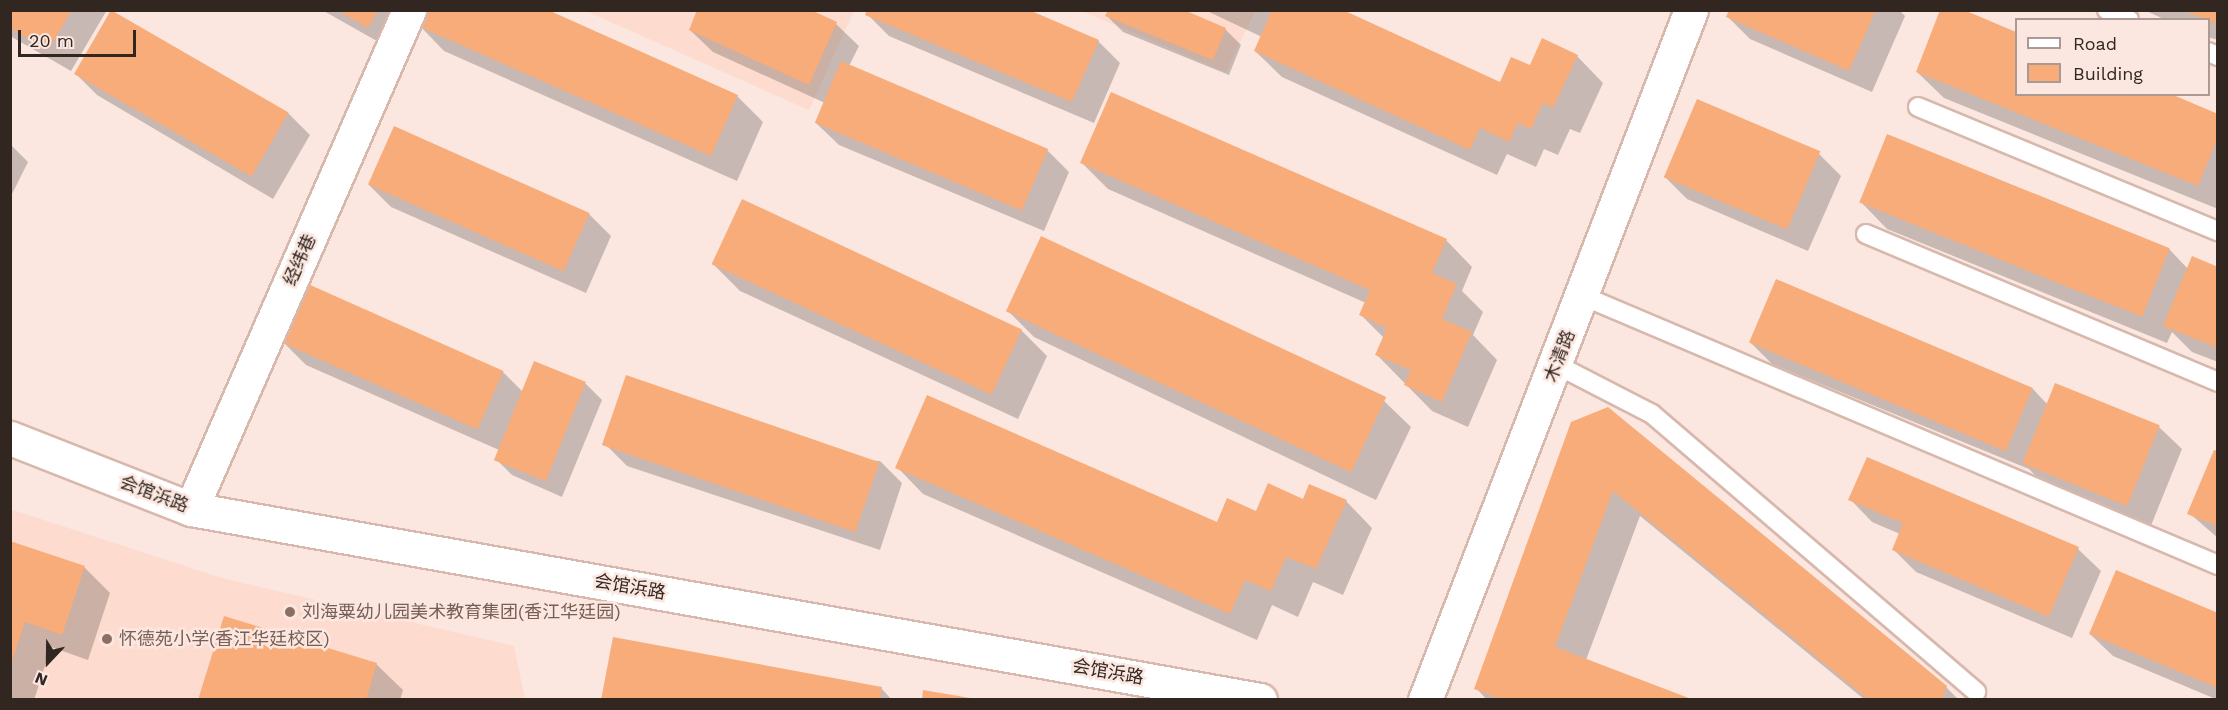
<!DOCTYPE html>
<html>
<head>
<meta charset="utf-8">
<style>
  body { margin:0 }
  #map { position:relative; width:2228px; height:710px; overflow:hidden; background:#fbe7e0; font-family:"Work Sans","Noto Sans SC",sans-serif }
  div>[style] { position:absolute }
  .built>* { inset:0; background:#fddccf }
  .shadow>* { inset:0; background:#0003 }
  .building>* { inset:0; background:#f7ac79; transform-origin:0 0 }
  .roads { filter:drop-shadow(2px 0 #d8b8ac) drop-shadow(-2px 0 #d8b8ac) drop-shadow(0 2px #d8b8ac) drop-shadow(0 -2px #d8b8ac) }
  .service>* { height:18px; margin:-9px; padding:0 9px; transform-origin:9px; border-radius:9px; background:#fff }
  .minor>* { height:33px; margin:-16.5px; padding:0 16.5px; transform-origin:16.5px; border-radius:16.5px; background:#fff }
  .dots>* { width:16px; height:16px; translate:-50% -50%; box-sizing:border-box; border:3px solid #fbe7e0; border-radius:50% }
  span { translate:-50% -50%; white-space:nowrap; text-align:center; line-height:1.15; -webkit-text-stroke:5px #fbe7e0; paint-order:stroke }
  .street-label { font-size:18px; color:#322621 }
  .education-label { font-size:18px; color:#785e54 }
  .left { translate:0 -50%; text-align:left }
  .frame { position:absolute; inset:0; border:12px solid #322621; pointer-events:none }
  .legend { position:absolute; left:2015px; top:18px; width:195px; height:78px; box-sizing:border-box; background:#fbe7e0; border:2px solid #ab9a94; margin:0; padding:8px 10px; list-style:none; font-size:18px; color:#322621 }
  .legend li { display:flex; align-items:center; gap:12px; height:30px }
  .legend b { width:30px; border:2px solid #ab9a94 }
  .north { position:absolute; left:18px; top:632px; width:60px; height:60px; -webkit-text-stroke:4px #fbe7e0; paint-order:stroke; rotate:202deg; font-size:16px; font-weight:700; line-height:24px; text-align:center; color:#322621 }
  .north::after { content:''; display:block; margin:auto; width:21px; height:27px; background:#322621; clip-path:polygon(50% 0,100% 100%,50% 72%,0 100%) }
  .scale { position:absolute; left:18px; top:30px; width:118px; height:27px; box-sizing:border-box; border:3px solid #322621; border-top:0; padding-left:8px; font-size:18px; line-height:21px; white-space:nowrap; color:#322621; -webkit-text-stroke:4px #fbe7e0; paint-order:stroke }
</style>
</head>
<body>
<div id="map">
  <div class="built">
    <div style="clip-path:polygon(586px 11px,854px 11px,809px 110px)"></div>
    <div style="clip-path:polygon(1082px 11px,1255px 11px,1226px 72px)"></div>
    <div style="clip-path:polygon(10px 509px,222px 578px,514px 646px,525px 699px,11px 699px)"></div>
  </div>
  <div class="shadow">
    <div style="clip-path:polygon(10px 10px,107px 10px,71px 71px,10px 36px)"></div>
    <div style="clip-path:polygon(322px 10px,412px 10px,391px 49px)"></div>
    <div style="clip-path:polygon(808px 10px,836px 24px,859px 46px,849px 66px,1047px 150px,1069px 172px,1044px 231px,839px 145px,816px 123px,825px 103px,713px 52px,690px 30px)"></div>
    <div style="clip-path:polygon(1205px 10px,1340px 10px,1501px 84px,1531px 67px,1577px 56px,1603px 83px,1580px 133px,1570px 129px,1558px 155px,1544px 149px,1536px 167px,1507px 154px,1497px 175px,1282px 77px,1255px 51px,1262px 37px)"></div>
    <div style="clip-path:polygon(1730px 10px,1899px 10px,1905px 16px,1872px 92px,1750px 39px,1728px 17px)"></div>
    <div style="clip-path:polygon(1960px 10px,2016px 33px,2016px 94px,2218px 115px,2218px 209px,1944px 98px,1917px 72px)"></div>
    <div style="clip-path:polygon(2144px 10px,2218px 10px,2218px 40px,2208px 37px,2208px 20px,2166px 20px)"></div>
    <div style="clip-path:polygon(867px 14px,1098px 41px,1120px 63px,1094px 123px,889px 36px)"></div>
    <div style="clip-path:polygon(1107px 16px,1225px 29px,1241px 45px,1229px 75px,1123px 32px)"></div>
    <div style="clip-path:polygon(418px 24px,737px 96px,763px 122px,737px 181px,444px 51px)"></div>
    <div style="clip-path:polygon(75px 73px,288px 113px,310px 135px,273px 199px,97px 95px)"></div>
    <div style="clip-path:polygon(10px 144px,28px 162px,10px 198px)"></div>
    <div style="clip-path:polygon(1819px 154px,1841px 176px,1808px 251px,1687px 199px,1664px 176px)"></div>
    <div style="clip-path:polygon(1082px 163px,1446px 240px,1472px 267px,1462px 291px,1483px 312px,1473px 335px,1497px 360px,1468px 427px,1432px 411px,1377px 355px,1384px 338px,1361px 315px,1366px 303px,1108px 189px)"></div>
    <div style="clip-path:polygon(369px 185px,589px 214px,611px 236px,586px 293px,391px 207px)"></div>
    <div style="clip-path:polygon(1861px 202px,2169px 249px,2188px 269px,2218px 268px,2218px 362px,2192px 352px,2172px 332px,2167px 343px,1887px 229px)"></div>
    <div style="clip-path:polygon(714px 265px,1021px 330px,1047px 356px,1018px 419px,740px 291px)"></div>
    <div style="clip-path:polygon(1007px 310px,1384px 401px,1411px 427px,1376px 500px,1034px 337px)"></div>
    <div style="clip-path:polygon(1750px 342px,2032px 388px,2048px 405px,2159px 427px,2182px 449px,2150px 528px,2046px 486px,2029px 469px,1772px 364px)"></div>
    <div style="clip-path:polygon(284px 343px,503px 372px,523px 392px,535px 363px,586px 384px,602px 400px,562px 497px,512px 475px,496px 459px,499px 450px,306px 365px)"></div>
    <div style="clip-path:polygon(1572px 423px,1946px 687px,1959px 700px,1865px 700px,1640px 516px,1586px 660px,1690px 700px,1487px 700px,1476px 688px)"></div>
    <div style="clip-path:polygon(605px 444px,880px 461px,902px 483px,880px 550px,627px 466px)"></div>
    <div style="clip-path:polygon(2218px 453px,2218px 538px,2189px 513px)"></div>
    <div style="clip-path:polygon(1868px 459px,2078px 549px,2101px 571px,2072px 638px,1916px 572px,1893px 549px,1900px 534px,1872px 522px,1850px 499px)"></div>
    <div style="clip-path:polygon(897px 467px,1218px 524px,1304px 500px,1346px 501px,1372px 528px,1343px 595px,1313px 582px,1298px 617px,1272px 605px,1257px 640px,923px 494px)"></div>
    <div style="clip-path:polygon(10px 543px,84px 567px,110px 593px,88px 660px,51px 647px,34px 700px,10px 700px)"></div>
    <div style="clip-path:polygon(2218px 615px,2218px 700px,2113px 656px,2090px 634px)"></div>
    <div style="clip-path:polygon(376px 664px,403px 690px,400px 700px,200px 700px)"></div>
    <div style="clip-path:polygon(881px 688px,892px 700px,603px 700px)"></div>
  </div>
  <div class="building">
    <div style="clip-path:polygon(10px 10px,72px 10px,48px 50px,10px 28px)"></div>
    <div style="left:111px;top:10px;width:205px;height:74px;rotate:30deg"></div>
    <div style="clip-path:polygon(337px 10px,378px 10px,368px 28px)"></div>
    <div style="clip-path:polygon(423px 10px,548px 10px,738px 95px,711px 156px,416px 25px)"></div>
    <div style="clip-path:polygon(697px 10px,811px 10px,837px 22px,809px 85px,689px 30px)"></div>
    <div style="clip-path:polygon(867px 10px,1029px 10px,1099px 40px,1072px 102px,865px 15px)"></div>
    <div style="clip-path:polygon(1108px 10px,1184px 10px,1226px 28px,1213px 60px,1105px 16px)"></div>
    <div style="clip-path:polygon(1272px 10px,1343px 10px,1500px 82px,1511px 57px,1530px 65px,1542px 38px,1578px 55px,1553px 108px,1543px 103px,1531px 129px,1518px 123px,1509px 142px,1480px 128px,1470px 150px,1254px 51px)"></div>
    <div style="clip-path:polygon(1729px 10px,1876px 10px,1849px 71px,1726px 17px)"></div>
    <div style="clip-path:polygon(1940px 10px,1964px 10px,2016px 32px,2016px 94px,2171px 94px,2218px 114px,2218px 137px,2198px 186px,1916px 72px)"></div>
    <div style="clip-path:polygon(2181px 10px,2218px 10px,2218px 25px,2208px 20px)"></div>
    <div style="left:841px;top:61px;width:225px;height:67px;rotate:23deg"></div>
    <div style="clip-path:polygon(1111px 92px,1447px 239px,1432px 273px,1457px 284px,1442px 319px,1472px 332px,1442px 402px,1404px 385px,1411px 370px,1375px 355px,1387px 328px,1359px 315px,1370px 290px,1080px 163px)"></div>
    <div style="left:1697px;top:99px;width:134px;height:85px;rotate:23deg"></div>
    <div style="left:394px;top:126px;width:214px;height:64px;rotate:24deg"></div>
    <div style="left:1887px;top:134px;width:305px;height:74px;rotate:22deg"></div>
    <div style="left:742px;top:199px;width:309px;height:72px;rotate:25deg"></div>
    <div style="left:1041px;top:236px;width:381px;height:83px;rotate:25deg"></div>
    <div style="clip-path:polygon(2192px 256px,2218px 267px,2218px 348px,2163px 326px)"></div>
    <div style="left:1776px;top:279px;width:279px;height:69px;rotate:23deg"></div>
    <div style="left:308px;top:284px;width:214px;height:64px;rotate:24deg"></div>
    <div style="left:534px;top:361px;width:56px;height:107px;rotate:22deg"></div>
    <div style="left:626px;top:375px;width:268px;height:74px;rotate:19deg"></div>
    <div style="left:2055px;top:383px;width:113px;height:87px;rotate:22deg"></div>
    <div style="clip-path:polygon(927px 395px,1217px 522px,1227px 498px,1256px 511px,1268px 483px,1303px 499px,1309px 484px,1347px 500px,1316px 569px,1286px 557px,1271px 591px,1245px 580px,1230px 614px,895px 468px)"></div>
    <div style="clip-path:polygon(1608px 407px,1947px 686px,1942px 700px,1869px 700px,1613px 491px,1555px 647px,1694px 700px,1503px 700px,1474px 689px,1571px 422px)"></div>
    <div style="clip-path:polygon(2214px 450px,2218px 451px,2218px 526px,2187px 514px)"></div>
    <div style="clip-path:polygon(1867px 457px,2079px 547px,2049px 617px,1892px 550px,1903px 523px,1848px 500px)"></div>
    <div style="clip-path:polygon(10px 541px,85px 566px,62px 635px,25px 622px,11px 664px)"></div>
    <div style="clip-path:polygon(2116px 570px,2218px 613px,2218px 688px,2089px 634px)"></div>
    <div style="clip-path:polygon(224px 616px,377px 663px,366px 700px,198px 700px)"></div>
    <div style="clip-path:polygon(613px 637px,882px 687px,880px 700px,601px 700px)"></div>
    <div style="clip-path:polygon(923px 690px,970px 698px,970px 700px,922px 700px)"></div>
  </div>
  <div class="roads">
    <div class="service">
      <div style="left:2107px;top:10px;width:24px;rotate:24deg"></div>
      <div style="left:2208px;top:52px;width:11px;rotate:22deg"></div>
      <div style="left:1918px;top:107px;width:325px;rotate:22.5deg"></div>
      <div style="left:1866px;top:234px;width:382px;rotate:22.8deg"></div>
      <div style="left:1583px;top:296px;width:690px;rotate:22.96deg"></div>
      <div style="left:1557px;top:365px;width:107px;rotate:27.3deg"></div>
      <div style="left:1652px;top:414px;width:427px;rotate:40.6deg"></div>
    </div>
    <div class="minor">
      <div style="left:10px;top:438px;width:194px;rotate:21.4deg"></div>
      <div style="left:191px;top:509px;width:1086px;rotate:10.13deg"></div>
      <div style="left:191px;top:509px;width:545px;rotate:-66.4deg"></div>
      <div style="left:1425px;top:700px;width:739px;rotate:-68.92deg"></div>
    </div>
  </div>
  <div class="dots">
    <div style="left:290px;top:612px;background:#8d6e63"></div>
    <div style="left:107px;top:639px;background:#8d6e63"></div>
  </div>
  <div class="street-label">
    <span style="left:300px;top:260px;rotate:-66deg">经纬巷</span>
    <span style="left:1560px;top:356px;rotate:-69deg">木清路</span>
    <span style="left:154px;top:494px;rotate:21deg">会馆浜路</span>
    <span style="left:630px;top:587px;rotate:10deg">会馆浜路</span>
    <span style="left:1108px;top:672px;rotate:10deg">会馆浜路</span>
  </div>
  <div class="education-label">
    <span class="left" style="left:302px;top:612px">刘海粟幼儿园美术教育集团(香江华廷园)</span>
    <span class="left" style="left:119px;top:639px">怀德苑小学(香江华廷校区)</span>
  </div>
  <div class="frame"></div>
  <ul class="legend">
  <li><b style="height:8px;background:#fff"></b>Road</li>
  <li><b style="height:16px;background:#f7ac79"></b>Building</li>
  </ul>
  <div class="north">N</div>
  <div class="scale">20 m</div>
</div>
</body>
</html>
